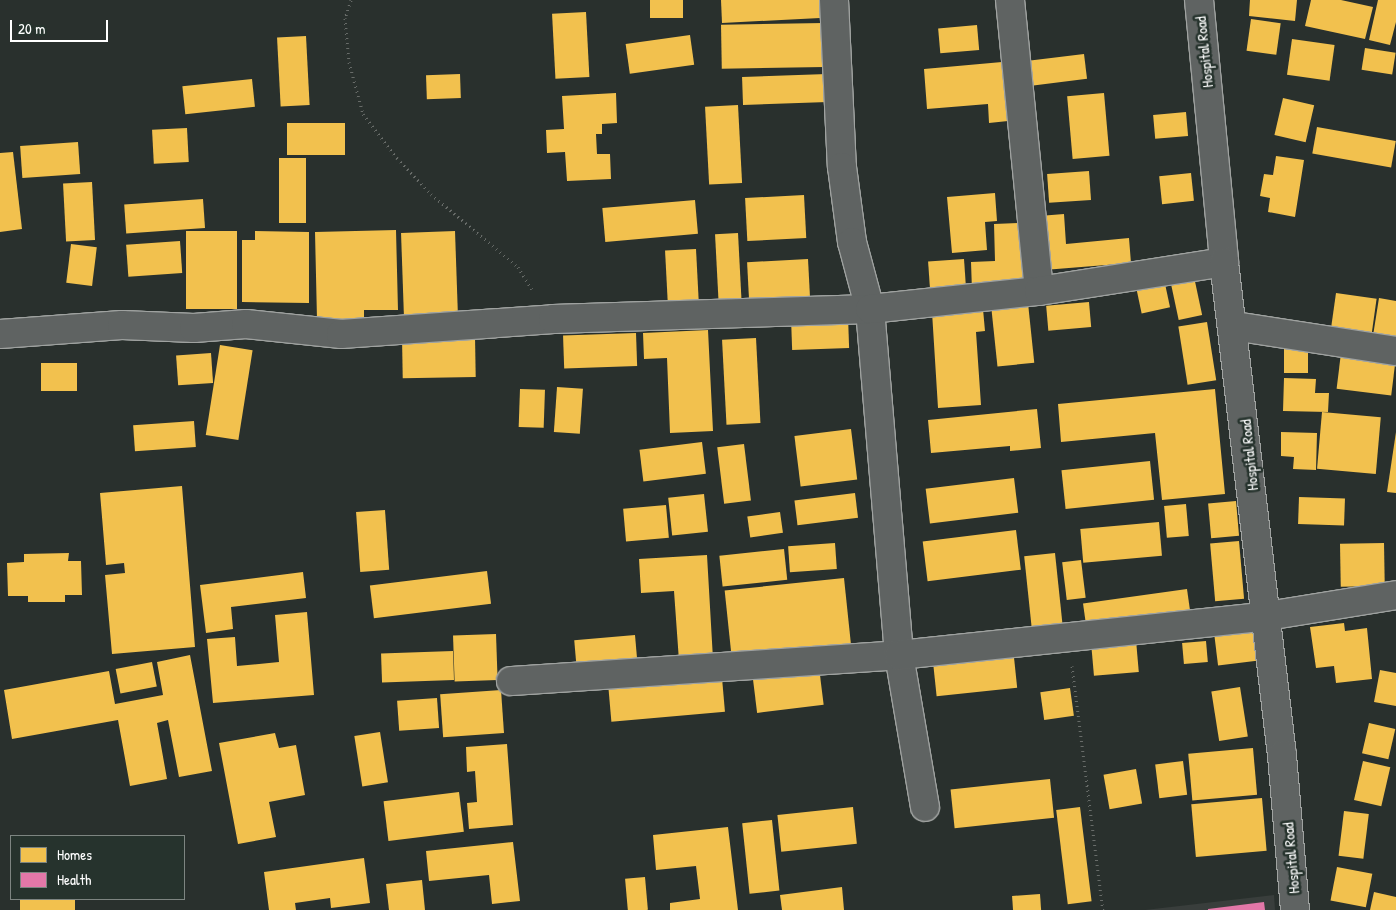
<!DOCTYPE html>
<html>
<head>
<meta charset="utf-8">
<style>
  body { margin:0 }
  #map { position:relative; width:1396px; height:910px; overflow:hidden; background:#29302d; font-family:"Patrick Hand",sans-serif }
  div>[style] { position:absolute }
  .built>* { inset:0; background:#393e3c }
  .homes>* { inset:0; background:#f2c14e; transform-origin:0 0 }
  .health>* { inset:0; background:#e377a8 }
  .path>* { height:3px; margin-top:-1.5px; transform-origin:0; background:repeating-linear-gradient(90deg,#686c69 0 1px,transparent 0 5px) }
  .roads { filter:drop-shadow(1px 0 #9fa2a0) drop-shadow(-1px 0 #9fa2a0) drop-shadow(0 1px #9fa2a0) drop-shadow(0 -1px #9fa2a0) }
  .minor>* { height:28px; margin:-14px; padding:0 14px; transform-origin:14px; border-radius:14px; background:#5f6362 }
  .tertiary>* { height:28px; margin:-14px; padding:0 14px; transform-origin:14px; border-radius:14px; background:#5f6362 }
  span { translate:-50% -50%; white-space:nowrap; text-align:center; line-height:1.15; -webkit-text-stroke:5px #26332d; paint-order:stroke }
  .street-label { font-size:15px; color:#fff }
  .legend { position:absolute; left:10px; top:835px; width:175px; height:65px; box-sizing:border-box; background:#26332d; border:1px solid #7d8581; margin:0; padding:6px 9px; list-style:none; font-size:15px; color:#fff }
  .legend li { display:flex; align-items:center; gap:10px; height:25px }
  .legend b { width:25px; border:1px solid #7d8581 }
  .scale { position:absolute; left:10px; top:20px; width:98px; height:22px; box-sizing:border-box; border:2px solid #fff; border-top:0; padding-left:6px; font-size:15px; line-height:18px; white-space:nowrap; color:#fff; -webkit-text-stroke:4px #26332d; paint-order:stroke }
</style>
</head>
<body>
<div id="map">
  <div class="built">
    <div style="clip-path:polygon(1274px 895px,1275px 910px,1145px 910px)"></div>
  </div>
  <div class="homes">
    <div style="left:650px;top:0;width:33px;height:18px"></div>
    <div style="clip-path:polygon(721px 0,819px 0,820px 18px,722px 23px)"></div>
    <div style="clip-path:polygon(1250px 0,1297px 0,1295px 21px,1249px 16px)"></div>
    <div style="clip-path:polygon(1311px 0,1341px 0,1373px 7px,1365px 39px,1305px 26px)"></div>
    <div style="clip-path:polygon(1378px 0,1396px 0,1396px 22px,1390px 45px,1369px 40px)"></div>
    <div style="left:586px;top:12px;width:65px;height:34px;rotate:87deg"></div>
    <div style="left:1251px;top:19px;width:30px;height:32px;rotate:8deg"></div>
    <div style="left:824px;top:23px;width:44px;height:103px;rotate:89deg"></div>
    <div style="left:977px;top:25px;width:25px;height:39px;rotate:85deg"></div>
    <div style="left:690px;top:35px;width:30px;height:65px;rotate:82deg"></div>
    <div style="left:306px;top:36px;width:69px;height:29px;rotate:87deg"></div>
    <div style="left:1292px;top:39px;width:43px;height:36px;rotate:8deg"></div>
    <div style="left:1365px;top:48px;width:31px;height:22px;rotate:9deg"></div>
    <div style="left:1084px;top:54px;width:25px;height:56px;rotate:83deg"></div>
    <div style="clip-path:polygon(1002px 62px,1008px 121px,989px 123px,988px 104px,927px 109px,924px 69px)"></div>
    <div style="left:460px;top:74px;width:24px;height:34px;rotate:88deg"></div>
    <div style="left:827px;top:74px;width:28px;height:85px;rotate:88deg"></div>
    <div style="left:252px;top:79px;width:28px;height:70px;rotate:84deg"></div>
    <div style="clip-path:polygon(616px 93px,617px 123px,602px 124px,602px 134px,596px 134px,597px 154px,610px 154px,611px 179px,567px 181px,565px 152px,547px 153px,546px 130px,564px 129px,562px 96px)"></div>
    <div style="left:1104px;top:93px;width:63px;height:37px;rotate:85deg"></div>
    <div style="left:1283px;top:98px;width:32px;height:38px;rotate:13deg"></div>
    <div style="left:738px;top:105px;width:78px;height:33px;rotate:87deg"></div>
    <div style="left:1186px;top:112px;width:24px;height:33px;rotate:85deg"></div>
    <div style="left:287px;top:123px;width:58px;height:32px"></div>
    <div style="left:1317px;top:127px;width:80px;height:27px;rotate:10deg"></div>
    <div style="left:187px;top:128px;width:34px;height:35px;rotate:87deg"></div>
    <div style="left:78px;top:142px;width:32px;height:58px;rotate:86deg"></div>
    <div style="clip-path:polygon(13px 152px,22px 229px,0 232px,0 153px)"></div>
    <div style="clip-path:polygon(1276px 156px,1304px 160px,1295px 217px,1268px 212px,1270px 198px,1260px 196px,1264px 174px,1273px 175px)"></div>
    <div style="left:279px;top:158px;width:27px;height:65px"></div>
    <div style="left:1089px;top:171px;width:29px;height:42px;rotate:86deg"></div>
    <div style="left:1191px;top:173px;width:28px;height:32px;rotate:84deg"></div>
    <div style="left:92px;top:182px;width:58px;height:29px;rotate:87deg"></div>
    <div style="clip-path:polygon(995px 193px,997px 221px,985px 222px,987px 250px,952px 253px,947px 197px)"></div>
    <div style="left:804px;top:195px;width:43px;height:59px;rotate:87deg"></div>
    <div style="left:203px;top:199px;width:29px;height:79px;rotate:86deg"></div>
    <div style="left:695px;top:200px;width:34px;height:93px;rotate:85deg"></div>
    <div style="clip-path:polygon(1064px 214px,1066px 244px,1129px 238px,1131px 263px,1044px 270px,1039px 216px)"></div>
    <div style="clip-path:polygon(1020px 223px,1024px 289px,972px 291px,971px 262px,995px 261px,994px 224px)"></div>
    <div style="clip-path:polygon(396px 230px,398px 310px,364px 310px,364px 319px,317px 320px,315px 232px)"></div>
    <div style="left:186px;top:231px;width:51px;height:78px"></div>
    <div style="clip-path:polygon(255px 231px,309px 232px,309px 303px,242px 302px,242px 240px,255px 240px)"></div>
    <div style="left:455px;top:231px;width:86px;height:54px;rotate:88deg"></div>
    <div style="left:738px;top:233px;width:69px;height:23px;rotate:87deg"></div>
    <div style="left:180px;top:241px;width:32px;height:54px;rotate:86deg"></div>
    <div style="left:71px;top:244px;width:26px;height:39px;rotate:7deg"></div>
    <div style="left:696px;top:249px;width:58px;height:31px;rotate:87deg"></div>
    <div style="left:808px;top:259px;width:38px;height:61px;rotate:87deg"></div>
    <div style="left:964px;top:259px;width:30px;height:36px;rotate:86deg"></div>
    <div style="left:1193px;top:272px;width:44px;height:24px;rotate:78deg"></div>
    <div style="left:1164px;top:279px;width:29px;height:29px;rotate:78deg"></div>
    <div style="left:1336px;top:293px;width:41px;height:43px;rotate:8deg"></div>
    <div style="clip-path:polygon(1379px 298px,1396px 301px,1396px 346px,1372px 342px)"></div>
    <div style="left:1089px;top:302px;width:25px;height:43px;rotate:85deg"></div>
    <div style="left:1028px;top:303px;width:60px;height:37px;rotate:84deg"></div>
    <div style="clip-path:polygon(983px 309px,985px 331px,976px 332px,981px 405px,938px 408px,932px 312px)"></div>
    <div style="left:848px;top:316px;width:32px;height:57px;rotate:88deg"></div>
    <div style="left:1207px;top:322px;width:59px;height:29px;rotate:81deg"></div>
    <div style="clip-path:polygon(708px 330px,713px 431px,670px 433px,667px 358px,644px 359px,643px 333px)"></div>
    <div style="left:636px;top:333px;width:33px;height:73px;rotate:88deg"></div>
    <div style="left:475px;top:336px;width:41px;height:73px;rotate:89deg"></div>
    <div style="left:756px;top:338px;width:85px;height:34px;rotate:87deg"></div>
    <div style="left:1284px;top:341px;width:24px;height:32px"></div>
    <div style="left:220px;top:345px;width:33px;height:91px;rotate:9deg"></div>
    <div style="left:211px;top:353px;width:30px;height:35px;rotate:86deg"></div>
    <div style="left:1341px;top:353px;width:55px;height:36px;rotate:7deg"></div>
    <div style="left:41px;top:363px;width:36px;height:28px"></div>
    <div style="clip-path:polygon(1284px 378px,1316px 379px,1315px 393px,1329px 393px,1328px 412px,1283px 411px)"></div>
    <div style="left:557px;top:387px;width:26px;height:45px;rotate:4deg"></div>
    <div style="left:520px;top:389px;width:25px;height:38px;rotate:2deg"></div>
    <div style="clip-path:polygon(1215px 389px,1225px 494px,1162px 500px,1155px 433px,1061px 442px,1058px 404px)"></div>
    <div style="clip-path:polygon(1037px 409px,1041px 448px,1010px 451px,1010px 446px,931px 453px,928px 420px)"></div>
    <div style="left:1322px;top:412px;width:59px;height:57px;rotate:5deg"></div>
    <div style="left:194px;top:421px;width:26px;height:61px;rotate:86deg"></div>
    <div style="left:851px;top:429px;width:51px;height:57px;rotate:83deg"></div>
    <div style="clip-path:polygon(1281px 432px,1317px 433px,1316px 470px,1293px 469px,1294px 457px,1281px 456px)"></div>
    <div style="clip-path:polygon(1396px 432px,1396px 493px,1387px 492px)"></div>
    <div style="left:702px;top:442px;width:32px;height:63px;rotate:83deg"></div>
    <div style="left:744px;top:444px;width:57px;height:27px;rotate:83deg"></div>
    <div style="left:1150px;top:461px;width:39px;height:89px;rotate:84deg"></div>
    <div style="left:1014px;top:478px;width:35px;height:89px;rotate:83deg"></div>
    <div style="clip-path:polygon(182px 486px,195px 647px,112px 654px,105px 575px,125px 573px,124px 563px,106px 565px,100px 493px)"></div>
    <div style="left:855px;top:493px;width:25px;height:61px;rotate:83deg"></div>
    <div style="left:704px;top:494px;width:38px;height:36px;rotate:84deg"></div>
    <div style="left:1299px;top:497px;width:46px;height:27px;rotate:2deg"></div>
    <div style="left:1236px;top:501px;width:35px;height:28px;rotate:85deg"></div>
    <div style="left:1186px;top:504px;width:32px;height:22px;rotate:85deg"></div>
    <div style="left:666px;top:505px;width:33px;height:43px;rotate:85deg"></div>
    <div style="left:385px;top:510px;width:60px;height:29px;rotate:86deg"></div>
    <div style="left:780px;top:512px;width:21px;height:33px;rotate:82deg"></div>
    <div style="left:1159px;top:522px;width:34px;height:79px;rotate:85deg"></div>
    <div style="left:1016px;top:530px;width:40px;height:94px;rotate:83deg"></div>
    <div style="left:1239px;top:541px;width:58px;height:29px;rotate:85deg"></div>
    <div style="left:835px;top:543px;width:26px;height:47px;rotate:86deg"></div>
    <div style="left:1384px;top:543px;width:43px;height:44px;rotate:89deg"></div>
    <div style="left:784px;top:549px;width:31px;height:65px;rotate:84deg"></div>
    <div style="clip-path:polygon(69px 553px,68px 561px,81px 561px,82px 595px,65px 595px,65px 602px,28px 602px,28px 596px,8px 596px,7px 563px,24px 562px,24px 554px)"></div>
    <div style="left:1055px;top:553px;width:77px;height:31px;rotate:84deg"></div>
    <div style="clip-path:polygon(707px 555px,713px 659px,679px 661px,674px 591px,641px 593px,639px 559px)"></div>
    <div style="left:1081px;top:560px;width:38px;height:19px;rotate:83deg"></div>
    <div style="left:487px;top:571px;width:33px;height:118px;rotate:83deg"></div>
    <div style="clip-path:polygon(303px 572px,306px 598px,231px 607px,233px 629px,206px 633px,200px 585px)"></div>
    <div style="left:844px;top:578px;width:67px;height:120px;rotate:84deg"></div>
    <div style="left:1187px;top:589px;width:28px;height:105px;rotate:82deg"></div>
    <div style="clip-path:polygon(307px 612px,314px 695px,213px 703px,207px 639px,235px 637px,237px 666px,279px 662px,275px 615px)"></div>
    <div style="clip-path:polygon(1344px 623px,1345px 631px,1367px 628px,1372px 679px,1336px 683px,1334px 666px,1316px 668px,1310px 627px)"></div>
    <div style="left:1253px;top:630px;width:31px;height:39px;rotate:83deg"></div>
    <div style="left:496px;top:634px;width:46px;height:43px;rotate:88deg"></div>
    <div style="left:635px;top:635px;width:25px;height:61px;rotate:85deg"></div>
    <div style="left:1136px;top:640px;width:32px;height:45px;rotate:85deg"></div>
    <div style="left:1206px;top:641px;width:21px;height:24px;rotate:85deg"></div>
    <div style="left:1013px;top:648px;width:40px;height:81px;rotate:84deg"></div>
    <div style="left:453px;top:651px;width:29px;height:72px;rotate:88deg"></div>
    <div style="clip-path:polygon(190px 655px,212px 771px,179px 777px,168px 720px,157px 723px,167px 779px,130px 786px,118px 720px,12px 739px,4px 690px,109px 671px,115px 704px,163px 695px,157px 662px)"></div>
    <div style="left:152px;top:662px;width:25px;height:37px;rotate:79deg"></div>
    <div style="left:819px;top:667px;width:38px;height:67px;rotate:83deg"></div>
    <div style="clip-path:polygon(1380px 670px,1396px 673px,1396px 706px,1374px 702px)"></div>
    <div style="left:722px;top:678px;width:34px;height:114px;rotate:85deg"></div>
    <div style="left:1240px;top:687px;width:50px;height:29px;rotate:81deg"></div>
    <div style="left:1070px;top:688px;width:28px;height:30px;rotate:82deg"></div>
    <div style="left:501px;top:690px;width:43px;height:61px;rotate:86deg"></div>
    <div style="left:437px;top:698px;width:30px;height:40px;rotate:86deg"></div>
    <div style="left:1369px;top:723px;width:27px;height:31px;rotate:13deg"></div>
    <div style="left:380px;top:732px;width:51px;height:26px;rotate:81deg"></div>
    <div style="clip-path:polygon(275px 733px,279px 748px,296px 745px,305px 795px,269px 802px,276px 837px,238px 844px,219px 743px)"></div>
    <div style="clip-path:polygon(507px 744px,513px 825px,469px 829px,467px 803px,477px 802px,475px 771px,467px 772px,466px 747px)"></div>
    <div style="left:1253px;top:748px;width:47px;height:65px;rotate:85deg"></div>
    <div style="left:1183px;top:761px;width:34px;height:28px;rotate:83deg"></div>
    <div style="left:1363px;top:761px;width:28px;height:40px;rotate:13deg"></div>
    <div style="left:1136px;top:769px;width:35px;height:33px;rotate:80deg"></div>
    <div style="left:1050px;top:779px;width:39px;height:100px;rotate:84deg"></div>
    <div style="left:459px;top:792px;width:40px;height:76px;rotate:83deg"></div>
    <div style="left:1262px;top:798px;width:53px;height:71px;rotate:85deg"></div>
    <div style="left:853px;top:807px;width:37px;height:76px;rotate:84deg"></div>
    <div style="left:1080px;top:807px;width:95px;height:24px;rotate:83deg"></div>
    <div style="left:1344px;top:811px;width:25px;height:45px;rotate:7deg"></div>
    <div style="left:772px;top:820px;width:71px;height:30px;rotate:84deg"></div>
    <div style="clip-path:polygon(728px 827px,738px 910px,670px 910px,670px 903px,700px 899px,696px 866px,656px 870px,653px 835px)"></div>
    <div style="clip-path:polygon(513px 842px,520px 901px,492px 904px,489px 875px,429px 881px,426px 851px)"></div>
    <div style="clip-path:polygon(364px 858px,370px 903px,331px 908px,330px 898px,295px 903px,296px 910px,269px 910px,264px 872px)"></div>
    <div style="left:1337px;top:867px;width:36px;height:34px;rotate:11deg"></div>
    <div style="left:645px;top:877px;width:33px;height:20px;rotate:85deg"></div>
    <div style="clip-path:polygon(422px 880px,425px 910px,389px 910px,386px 884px)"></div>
    <div style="clip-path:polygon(842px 887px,844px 910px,782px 910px,780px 895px)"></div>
    <div style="clip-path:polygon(1374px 892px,1396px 897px,1396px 910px,1370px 910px)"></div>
    <div style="left:1040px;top:894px;width:16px;height:28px;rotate:86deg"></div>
    <div style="left:20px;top:899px;width:55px;height:12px"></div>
  </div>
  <div class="health">
    <div style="clip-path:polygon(1264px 902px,1265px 910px,1208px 910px,1208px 909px)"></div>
  </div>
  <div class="path">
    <div style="left:351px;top:0;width:19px;rotate:108deg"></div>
    <div style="left:345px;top:18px;width:44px;rotate:84.8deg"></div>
    <div style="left:349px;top:62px;width:54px;rotate:74.9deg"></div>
    <div style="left:363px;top:114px;width:56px;rotate:52.3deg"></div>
    <div style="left:397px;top:158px;width:50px;rotate:46.6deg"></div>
    <div style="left:431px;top:194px;width:114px;rotate:40deg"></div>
    <div style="left:518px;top:267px;width:26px;rotate:58deg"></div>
    <div style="left:1072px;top:666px;width:246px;rotate:82.8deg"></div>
  </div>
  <div class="roads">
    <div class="minor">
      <div style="left:834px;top:0;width:167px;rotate:87.3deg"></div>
      <div style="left:842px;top:167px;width:76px;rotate:82.4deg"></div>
      <div style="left:852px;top:242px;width:69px;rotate:75deg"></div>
      <div style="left:870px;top:309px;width:347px;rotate:85.2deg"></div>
      <div style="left:899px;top:655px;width:154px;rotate:80.3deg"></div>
      <div style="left:1010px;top:0;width:292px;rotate:84.3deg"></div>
      <div style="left:1234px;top:326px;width:164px;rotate:8.8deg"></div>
      <div style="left:0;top:334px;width:122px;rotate:-4.2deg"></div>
      <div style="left:122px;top:325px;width:72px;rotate:2.4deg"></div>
      <div style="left:194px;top:328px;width:52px;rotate:-4.4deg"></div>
      <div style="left:246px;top:324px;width:96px;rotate:6deg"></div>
      <div style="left:341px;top:334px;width:213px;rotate:-4deg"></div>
      <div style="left:553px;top:319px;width:317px;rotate:-1.8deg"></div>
      <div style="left:870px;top:309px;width:170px;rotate:-6.1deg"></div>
      <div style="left:1039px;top:291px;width:187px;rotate:-8.9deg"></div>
      <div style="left:511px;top:681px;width:389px;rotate:-3.8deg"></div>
      <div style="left:899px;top:655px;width:370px;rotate:-6deg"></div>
      <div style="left:1267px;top:616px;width:131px;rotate:-9.2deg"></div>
    </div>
    <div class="tertiary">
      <div style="left:1199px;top:0;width:263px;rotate:84.5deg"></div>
      <div style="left:1224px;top:262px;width:496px;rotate:83.3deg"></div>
      <div style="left:1282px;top:755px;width:156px;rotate:85.2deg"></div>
    </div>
  </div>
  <div class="street-label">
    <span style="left:1204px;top:52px;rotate:-96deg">Hospital Road</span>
    <span style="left:1249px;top:455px;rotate:-96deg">Hospital Road</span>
    <span style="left:1291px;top:858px;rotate:-95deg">Hospital Road</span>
  </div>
  <ul class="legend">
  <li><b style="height:14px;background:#f2c14e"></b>Homes</li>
  <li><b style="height:14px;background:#e377a8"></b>Health</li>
  </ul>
  <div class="scale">20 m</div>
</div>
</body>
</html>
